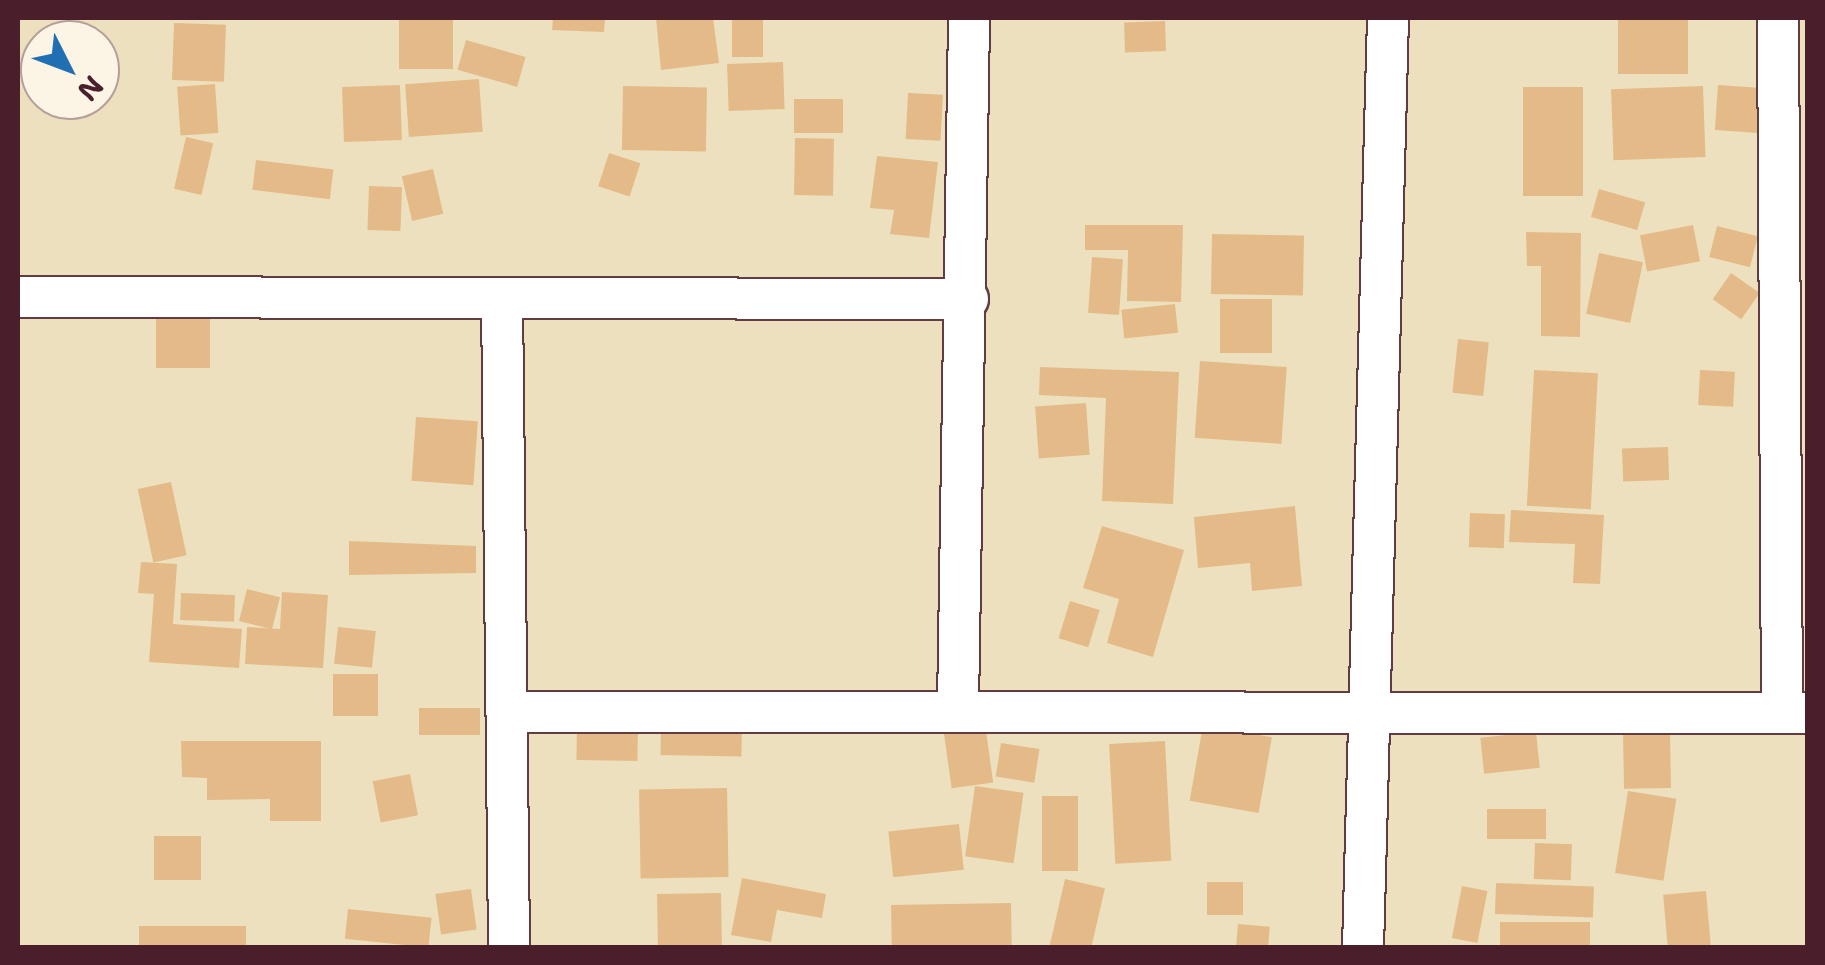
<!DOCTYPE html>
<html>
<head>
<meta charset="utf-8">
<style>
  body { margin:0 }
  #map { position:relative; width:1825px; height:965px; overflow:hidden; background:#ede0be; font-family:"Shantell Sans",sans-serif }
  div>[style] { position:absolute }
  .building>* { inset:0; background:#e4bb88; transform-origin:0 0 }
  .roads { filter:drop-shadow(2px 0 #623c41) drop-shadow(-2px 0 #623c41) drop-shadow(0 2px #623c41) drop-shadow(0 -2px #623c41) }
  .minor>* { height:40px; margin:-20px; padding:0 20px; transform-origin:20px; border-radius:20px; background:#fff }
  span { translate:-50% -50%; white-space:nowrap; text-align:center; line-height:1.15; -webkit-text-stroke:8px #fcf5e5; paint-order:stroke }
  .frame { position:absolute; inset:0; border:20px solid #4a1f2b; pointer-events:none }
  .north { position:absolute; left:20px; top:20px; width:100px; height:100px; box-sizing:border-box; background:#fcf5e5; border:2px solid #b59f9b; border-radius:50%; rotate:132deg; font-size:28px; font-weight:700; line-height:40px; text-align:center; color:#4a1f2b }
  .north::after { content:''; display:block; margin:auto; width:35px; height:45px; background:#1f6fb2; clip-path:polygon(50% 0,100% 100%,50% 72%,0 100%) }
</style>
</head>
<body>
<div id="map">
  <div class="building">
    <div style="left:399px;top:18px;width:54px;height:51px"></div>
    <div style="clip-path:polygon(553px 18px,605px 18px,604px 32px,552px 30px)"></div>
    <div style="clip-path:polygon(656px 18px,713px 18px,719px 63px,661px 70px)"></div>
    <div style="left:732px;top:18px;width:31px;height:39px"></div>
    <div style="left:1618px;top:18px;width:70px;height:56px"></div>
    <div style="left:1165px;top:21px;width:30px;height:41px;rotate:88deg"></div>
    <div style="left:174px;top:23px;width:52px;height:57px;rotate:2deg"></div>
    <div style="left:466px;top:40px;width:62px;height:31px;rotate:16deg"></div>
    <div style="left:783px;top:62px;width:47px;height:56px;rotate:88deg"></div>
    <div style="left:479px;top:79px;width:53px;height:74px;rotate:86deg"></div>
    <div style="left:215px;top:84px;width:49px;height:38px;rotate:86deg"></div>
    <div style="left:400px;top:85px;width:55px;height:58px;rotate:88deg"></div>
    <div style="left:1718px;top:85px;width:47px;height:45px;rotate:4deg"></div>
    <div style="left:623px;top:86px;width:84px;height:64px;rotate:1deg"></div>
    <div style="left:1703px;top:86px;width:71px;height:92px;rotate:88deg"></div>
    <div style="left:1583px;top:87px;width:109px;height:60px;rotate:90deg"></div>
    <div style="left:908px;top:93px;width:35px;height:46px;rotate:3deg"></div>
    <div style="left:843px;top:99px;width:34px;height:49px;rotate:90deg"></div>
    <div style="left:186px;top:137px;width:28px;height:53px;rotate:13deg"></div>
    <div style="left:795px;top:138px;width:39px;height:57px;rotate:1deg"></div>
    <div style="left:609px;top:153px;width:33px;height:35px;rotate:18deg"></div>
    <div style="clip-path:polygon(877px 156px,938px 162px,929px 238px,890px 234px,894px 210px,870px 208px)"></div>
    <div style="left:256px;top:160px;width:78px;height:30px;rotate:7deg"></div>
    <div style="left:433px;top:169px;width:46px;height:32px;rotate:77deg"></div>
    <div style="left:369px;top:186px;width:33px;height:44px;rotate:2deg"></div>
    <div style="left:1599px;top:189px;width:48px;height:29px;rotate:16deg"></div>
    <div style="clip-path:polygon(1085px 225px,1183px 225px,1181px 302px,1127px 301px,1128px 250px,1085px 250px)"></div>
    <div style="left:1693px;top:225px;width:37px;height:54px;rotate:79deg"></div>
    <div style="left:1717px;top:226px;width:42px;height:32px;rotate:14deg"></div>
    <div style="clip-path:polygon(1526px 232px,1581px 233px,1580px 337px,1541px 336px,1541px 266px,1527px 266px)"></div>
    <div style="left:1212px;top:234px;width:92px;height:60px;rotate:1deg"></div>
    <div style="left:1599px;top:253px;width:45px;height:62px;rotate:12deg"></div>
    <div style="left:1092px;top:257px;width:31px;height:56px;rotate:4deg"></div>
    <div style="left:1731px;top:273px;width:35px;height:32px;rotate:35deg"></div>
    <div style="left:1272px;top:299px;width:54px;height:52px;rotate:90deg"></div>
    <div style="left:156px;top:302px;width:54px;height:66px"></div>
    <div style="left:1175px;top:304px;width:29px;height:54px;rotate:84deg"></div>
    <div style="left:1458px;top:339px;width:31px;height:54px;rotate:6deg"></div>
    <div style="left:1200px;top:361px;width:87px;height:77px;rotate:4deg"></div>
    <div style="clip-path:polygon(1040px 367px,1179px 372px,1173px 504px,1102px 501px,1106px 398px,1039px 395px)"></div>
    <div style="left:1534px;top:370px;width:64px;height:136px;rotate:3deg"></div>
    <div style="left:1700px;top:370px;width:35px;height:35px;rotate:3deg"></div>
    <div style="left:1086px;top:403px;width:52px;height:51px;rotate:86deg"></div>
    <div style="left:416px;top:417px;width:62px;height:64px;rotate:4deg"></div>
    <div style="left:1668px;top:447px;width:33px;height:46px;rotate:88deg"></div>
    <div style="left:171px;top:482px;width:75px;height:34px;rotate:78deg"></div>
    <div style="clip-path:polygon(1295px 506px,1302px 586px,1252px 591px,1250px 563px,1198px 568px,1194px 517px)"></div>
    <div style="clip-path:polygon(1511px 510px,1604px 515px,1600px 584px,1573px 583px,1575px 544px,1509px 542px)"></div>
    <div style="left:1470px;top:513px;width:35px;height:34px;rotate:2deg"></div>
    <div style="clip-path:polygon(1102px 526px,1184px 550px,1153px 657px,1107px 643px,1119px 599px,1083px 588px)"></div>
    <div style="clip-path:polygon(349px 541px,476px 546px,476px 573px,349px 575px)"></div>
    <div style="clip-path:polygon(141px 562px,177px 564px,173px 624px,242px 629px,239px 668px,149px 662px,154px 594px,138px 593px)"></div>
    <div style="left:247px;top:589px;width:34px;height:33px;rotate:14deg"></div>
    <div style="clip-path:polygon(282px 592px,328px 595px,323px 668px,245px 664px,247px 627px,280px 629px)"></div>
    <div style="left:181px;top:593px;width:54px;height:27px;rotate:2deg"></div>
    <div style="left:1070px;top:601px;width:31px;height:39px;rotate:17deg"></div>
    <div style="left:338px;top:627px;width:38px;height:37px;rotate:6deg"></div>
    <div style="left:333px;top:674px;width:45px;height:42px"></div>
    <div style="left:480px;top:708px;width:27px;height:61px;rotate:90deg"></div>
    <div style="left:661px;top:724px;width:81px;height:31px;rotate:1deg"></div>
    <div style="left:985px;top:724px;width:59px;height:42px;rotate:82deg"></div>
    <div style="left:1203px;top:725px;width:70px;height:77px;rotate:10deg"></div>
    <div style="left:577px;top:726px;width:61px;height:34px;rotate:1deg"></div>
    <div style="left:1670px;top:731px;width:57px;height:47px;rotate:89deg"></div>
    <div style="left:1536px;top:732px;width:36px;height:56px;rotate:84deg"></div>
    <div style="clip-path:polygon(181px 741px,321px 741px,321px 821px,270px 821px,270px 799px,207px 800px,207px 778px,182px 777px)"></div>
    <div style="left:1165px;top:741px;width:120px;height:56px;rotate:87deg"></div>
    <div style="left:1001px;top:743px;width:39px;height:34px;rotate:9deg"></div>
    <div style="left:410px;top:774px;width:42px;height:38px;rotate:79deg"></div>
    <div style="left:975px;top:786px;width:49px;height:71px;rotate:8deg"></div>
    <div style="left:727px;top:788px;width:89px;height:88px;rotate:89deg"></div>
    <div style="left:1628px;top:791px;width:49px;height:83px;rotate:9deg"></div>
    <div style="left:1042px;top:796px;width:36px;height:75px"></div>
    <div style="left:1546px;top:809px;width:30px;height:59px;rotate:90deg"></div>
    <div style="left:959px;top:824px;width:46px;height:71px;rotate:84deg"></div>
    <div style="left:201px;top:836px;width:44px;height:47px;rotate:90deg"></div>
    <div style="left:1535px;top:843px;width:37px;height:36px;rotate:2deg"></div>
    <div style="clip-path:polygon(742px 878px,826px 894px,822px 918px,777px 910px,771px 942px,731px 935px)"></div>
    <div style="left:1065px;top:879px;width:41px;height:71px;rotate:13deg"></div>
    <div style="left:1207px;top:882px;width:36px;height:33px"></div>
    <div style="left:1496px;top:883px;width:98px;height:31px;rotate:2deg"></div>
    <div style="left:1462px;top:886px;width:26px;height:53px;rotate:11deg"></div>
    <div style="left:471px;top:889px;width:41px;height:36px;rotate:82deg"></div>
    <div style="left:1706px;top:891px;width:57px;height:43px;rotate:85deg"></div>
    <div style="left:721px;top:893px;width:55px;height:64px;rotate:89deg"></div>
    <div style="left:1011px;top:903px;width:45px;height:120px;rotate:89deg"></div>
    <div style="left:348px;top:909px;width:84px;height:30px;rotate:6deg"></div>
    <div style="left:1500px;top:922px;width:90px;height:26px"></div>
    <div style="left:1238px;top:924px;width:32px;height:24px;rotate:5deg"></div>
    <div style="left:246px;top:926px;width:22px;height:107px;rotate:90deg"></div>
  </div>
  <div class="roads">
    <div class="minor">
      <div style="left:1778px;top:18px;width:695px;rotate:89.67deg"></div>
      <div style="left:18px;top:297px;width:950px;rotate:0.12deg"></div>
      <div style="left:502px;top:298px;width:650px;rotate:89.38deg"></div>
      <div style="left:958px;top:706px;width:688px;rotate:-89.08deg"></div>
      <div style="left:509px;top:712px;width:1299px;rotate:0.04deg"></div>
      <div style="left:1363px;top:948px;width:930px;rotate:-88.46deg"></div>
    </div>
  </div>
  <div class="frame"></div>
  <div class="north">N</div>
</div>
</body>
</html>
